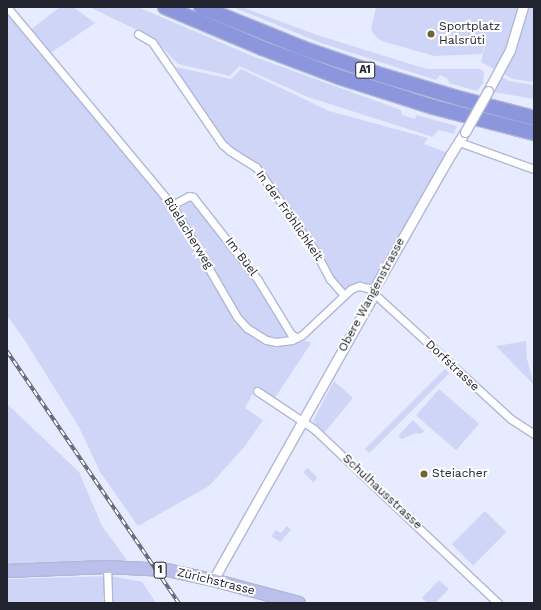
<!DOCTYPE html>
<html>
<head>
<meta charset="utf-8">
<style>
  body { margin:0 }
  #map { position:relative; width:541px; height:610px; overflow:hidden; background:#e7ebff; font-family:"Work Sans",sans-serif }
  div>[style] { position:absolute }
  .green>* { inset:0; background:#cfd5f6; transform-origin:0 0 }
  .roads { filter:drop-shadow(1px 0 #b1b7d7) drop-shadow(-1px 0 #b1b7d7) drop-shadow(0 1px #b1b7d7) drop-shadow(0 -1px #b1b7d7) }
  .minor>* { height:7px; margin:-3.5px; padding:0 3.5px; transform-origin:3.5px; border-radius:3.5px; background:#fff }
  .tertiary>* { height:9px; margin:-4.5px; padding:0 4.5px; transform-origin:4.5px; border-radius:4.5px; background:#fff }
  .primary>* { height:12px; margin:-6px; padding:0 6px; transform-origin:6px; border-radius:6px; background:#bac0eb }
  .motorway>* { height:14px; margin:-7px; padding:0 7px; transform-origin:7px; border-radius:7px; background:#8c96dd }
  .rail>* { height:3.5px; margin-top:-1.75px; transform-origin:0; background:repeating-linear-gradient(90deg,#fff 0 6px,#606371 0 12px); box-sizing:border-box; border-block:1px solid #606371 }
  .bridges { filter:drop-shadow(1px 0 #b1b7d7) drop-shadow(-1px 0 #b1b7d7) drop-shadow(0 1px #b1b7d7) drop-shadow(0 -1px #b1b7d7) }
  .tertiary-bridge>* { height:9px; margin:-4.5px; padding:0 4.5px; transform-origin:4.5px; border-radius:4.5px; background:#fff }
  .dots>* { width:11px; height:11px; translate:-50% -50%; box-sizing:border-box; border:2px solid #fff; border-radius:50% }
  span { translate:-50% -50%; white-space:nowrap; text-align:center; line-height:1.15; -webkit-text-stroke:4px #fff; paint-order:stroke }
  .shield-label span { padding:1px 3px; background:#fff; border:1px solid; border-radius:3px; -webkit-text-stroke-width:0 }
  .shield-label { font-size:11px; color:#21232f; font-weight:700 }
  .poi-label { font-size:12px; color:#21232f }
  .left { translate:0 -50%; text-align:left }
  .street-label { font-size:12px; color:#21232f }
  .frame { position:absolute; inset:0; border:8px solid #21232f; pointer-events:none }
</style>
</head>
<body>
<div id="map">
  <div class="green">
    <div style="clip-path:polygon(7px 7px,172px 204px,193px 197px,297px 338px,311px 343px,271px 404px,253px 393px,245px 408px,263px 420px,245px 446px,209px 486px,138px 526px,100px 472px,79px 427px,22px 336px,7px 316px)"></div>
    <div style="clip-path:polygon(60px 7px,73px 7px,95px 23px,49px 54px,29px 31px)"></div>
    <div style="clip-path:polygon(89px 7px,138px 7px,252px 56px,401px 110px,402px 115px,415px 119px,416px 115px,457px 126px,454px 134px,438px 130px,433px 137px,308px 97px,239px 66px,230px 76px,178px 64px,152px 37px)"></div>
    <div style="clip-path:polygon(233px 7px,242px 7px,317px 35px,420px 67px,429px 69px,480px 69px,484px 72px,483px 83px,477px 91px,449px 83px,447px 78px,440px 75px,436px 80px,321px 43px)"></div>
    <div style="clip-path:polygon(376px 7px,534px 7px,534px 82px,513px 79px,481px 62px,489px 27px,482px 54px,434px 56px,382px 41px,376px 37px,371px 30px)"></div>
    <div style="clip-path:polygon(176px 67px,231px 79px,241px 69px,329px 111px,428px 138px,424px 144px,451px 154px,375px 287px,359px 286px,344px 295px,256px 167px,222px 144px)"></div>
    <div style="clip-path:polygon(498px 74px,509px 81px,534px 85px,534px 99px,488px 91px)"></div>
    <div style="clip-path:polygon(526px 341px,527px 359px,534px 385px,496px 346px)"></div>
    <div style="left:445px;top:369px;width:6px;height:113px;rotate:45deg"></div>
    <div style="clip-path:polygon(334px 381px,353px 398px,324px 433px,313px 421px)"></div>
    <div style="left:439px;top:389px;width:53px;height:35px;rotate:41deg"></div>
    <div style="clip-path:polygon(7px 404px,79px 472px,102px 526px,127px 560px,7px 565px)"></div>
    <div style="clip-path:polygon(413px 420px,424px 431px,421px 434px,416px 433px,402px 439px,398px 436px)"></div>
    <div style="clip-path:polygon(308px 468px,317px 477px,314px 483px,303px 472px)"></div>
    <div style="left:485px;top:511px;width:30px;height:47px;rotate:45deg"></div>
    <div style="clip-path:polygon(287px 526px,291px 530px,280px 542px,271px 536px,276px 530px,281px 533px)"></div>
    <div style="clip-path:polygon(111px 576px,142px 582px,156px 603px,7px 603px,7px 579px)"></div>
    <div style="clip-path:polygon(439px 580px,449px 589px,435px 603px,427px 603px,422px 598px)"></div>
  </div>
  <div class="roads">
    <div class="minor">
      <div style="left:7px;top:7px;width:258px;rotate:50.2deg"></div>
      <div style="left:172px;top:205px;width:129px;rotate:59.9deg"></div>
      <div style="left:237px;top:317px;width:15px;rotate:48deg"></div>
      <div style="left:247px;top:328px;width:22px;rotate:32deg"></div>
      <div style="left:266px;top:340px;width:10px;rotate:11deg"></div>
      <div style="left:276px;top:342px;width:16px;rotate:-7deg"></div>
      <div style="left:292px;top:340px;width:11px;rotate:-27deg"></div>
      <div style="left:302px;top:335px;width:67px;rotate:-43.2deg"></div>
      <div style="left:351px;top:289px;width:9px;rotate:-21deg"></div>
      <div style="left:359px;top:286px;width:9px;rotate:13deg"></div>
      <div style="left:368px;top:288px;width:194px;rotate:42.5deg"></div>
      <div style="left:511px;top:419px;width:27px;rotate:33deg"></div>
      <div style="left:138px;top:34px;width:16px;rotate:30deg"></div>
      <div style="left:152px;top:42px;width:124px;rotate:55.5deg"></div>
      <div style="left:222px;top:144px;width:11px;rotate:41deg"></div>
      <div style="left:230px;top:151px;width:31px;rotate:32deg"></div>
      <div style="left:256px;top:167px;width:103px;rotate:54.9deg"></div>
      <div style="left:315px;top:251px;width:32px;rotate:62deg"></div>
      <div style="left:330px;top:279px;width:21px;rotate:49deg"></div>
      <div style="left:459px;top:142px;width:80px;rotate:19.8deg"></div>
      <div style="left:172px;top:205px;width:19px;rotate:-28deg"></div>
      <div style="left:189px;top:196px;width:4px;rotate:14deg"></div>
      <div style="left:193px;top:197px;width:105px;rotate:51.9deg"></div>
      <div style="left:258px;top:280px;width:63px;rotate:58.6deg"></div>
      <div style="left:291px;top:334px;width:7px;rotate:34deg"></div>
      <div style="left:257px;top:391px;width:69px;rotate:33.7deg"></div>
      <div style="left:314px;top:429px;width:253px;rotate:43.4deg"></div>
      <div style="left:107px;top:567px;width:36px;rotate:88deg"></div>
    </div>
    <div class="tertiary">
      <div style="left:488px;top:91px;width:47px;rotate:-61.8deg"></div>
      <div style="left:510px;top:50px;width:45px;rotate:-73.2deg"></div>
      <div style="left:213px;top:580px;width:322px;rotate:-60.6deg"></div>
      <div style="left:371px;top:300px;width:14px;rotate:-73deg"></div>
      <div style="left:375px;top:287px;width:153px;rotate:-60.3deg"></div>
      <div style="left:451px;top:154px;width:26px;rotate:-58deg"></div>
    </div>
    <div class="primary">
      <div style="left:7px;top:571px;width:100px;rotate:-2.3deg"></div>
      <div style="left:107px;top:567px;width:60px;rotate:2.9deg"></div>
      <div style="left:167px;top:570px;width:47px;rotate:12.3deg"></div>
      <div style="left:213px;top:580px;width:89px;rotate:15deg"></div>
    </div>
    <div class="motorway">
      <div style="left:165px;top:7px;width:105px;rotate:22.9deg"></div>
      <div style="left:262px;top:48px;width:82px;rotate:20.6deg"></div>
      <div style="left:339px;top:77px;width:99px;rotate:17.7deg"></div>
      <div style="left:433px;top:107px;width:104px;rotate:14.4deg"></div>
      <div style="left:201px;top:7px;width:112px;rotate:22deg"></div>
      <div style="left:305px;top:49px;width:80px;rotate:18.9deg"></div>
      <div style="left:381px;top:75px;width:80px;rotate:16.6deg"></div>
      <div style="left:458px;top:98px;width:79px;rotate:14.7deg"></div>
    </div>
  </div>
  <div class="rail">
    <div style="left:7px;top:351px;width:305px;rotate:55.7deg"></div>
  </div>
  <div class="bridges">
    <div class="tertiary-bridge">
      <div style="left:465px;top:132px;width:47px;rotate:-60.7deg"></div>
    </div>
  </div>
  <div class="dots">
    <div style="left:431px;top:34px;background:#706431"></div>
    <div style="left:424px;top:474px;background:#706431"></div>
  </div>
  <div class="shield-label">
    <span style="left:365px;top:70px">A1</span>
    <span style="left:160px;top:570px">1</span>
  </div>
  <div class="poi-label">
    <span class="left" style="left:439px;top:34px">Sportplatz<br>Halsrüti</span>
    <span class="left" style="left:432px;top:474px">Steiacher</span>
  </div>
  <div class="street-label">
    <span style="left:289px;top:216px;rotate:55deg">In der Fröhlichkeit</span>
    <span style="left:188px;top:233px;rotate:58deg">Büelacherweg</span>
    <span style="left:241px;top:257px;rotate:53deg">Im Büel</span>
    <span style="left:372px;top:295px;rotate:-62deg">Obere Wangenstrasse</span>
    <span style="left:452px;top:366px;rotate:43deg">Dorfstrasse</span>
    <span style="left:382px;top:492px;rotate:43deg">Schulhausstrasse</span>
    <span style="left:216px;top:582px;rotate:14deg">Zürichstrasse</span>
  </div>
  <div class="frame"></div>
</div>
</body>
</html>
